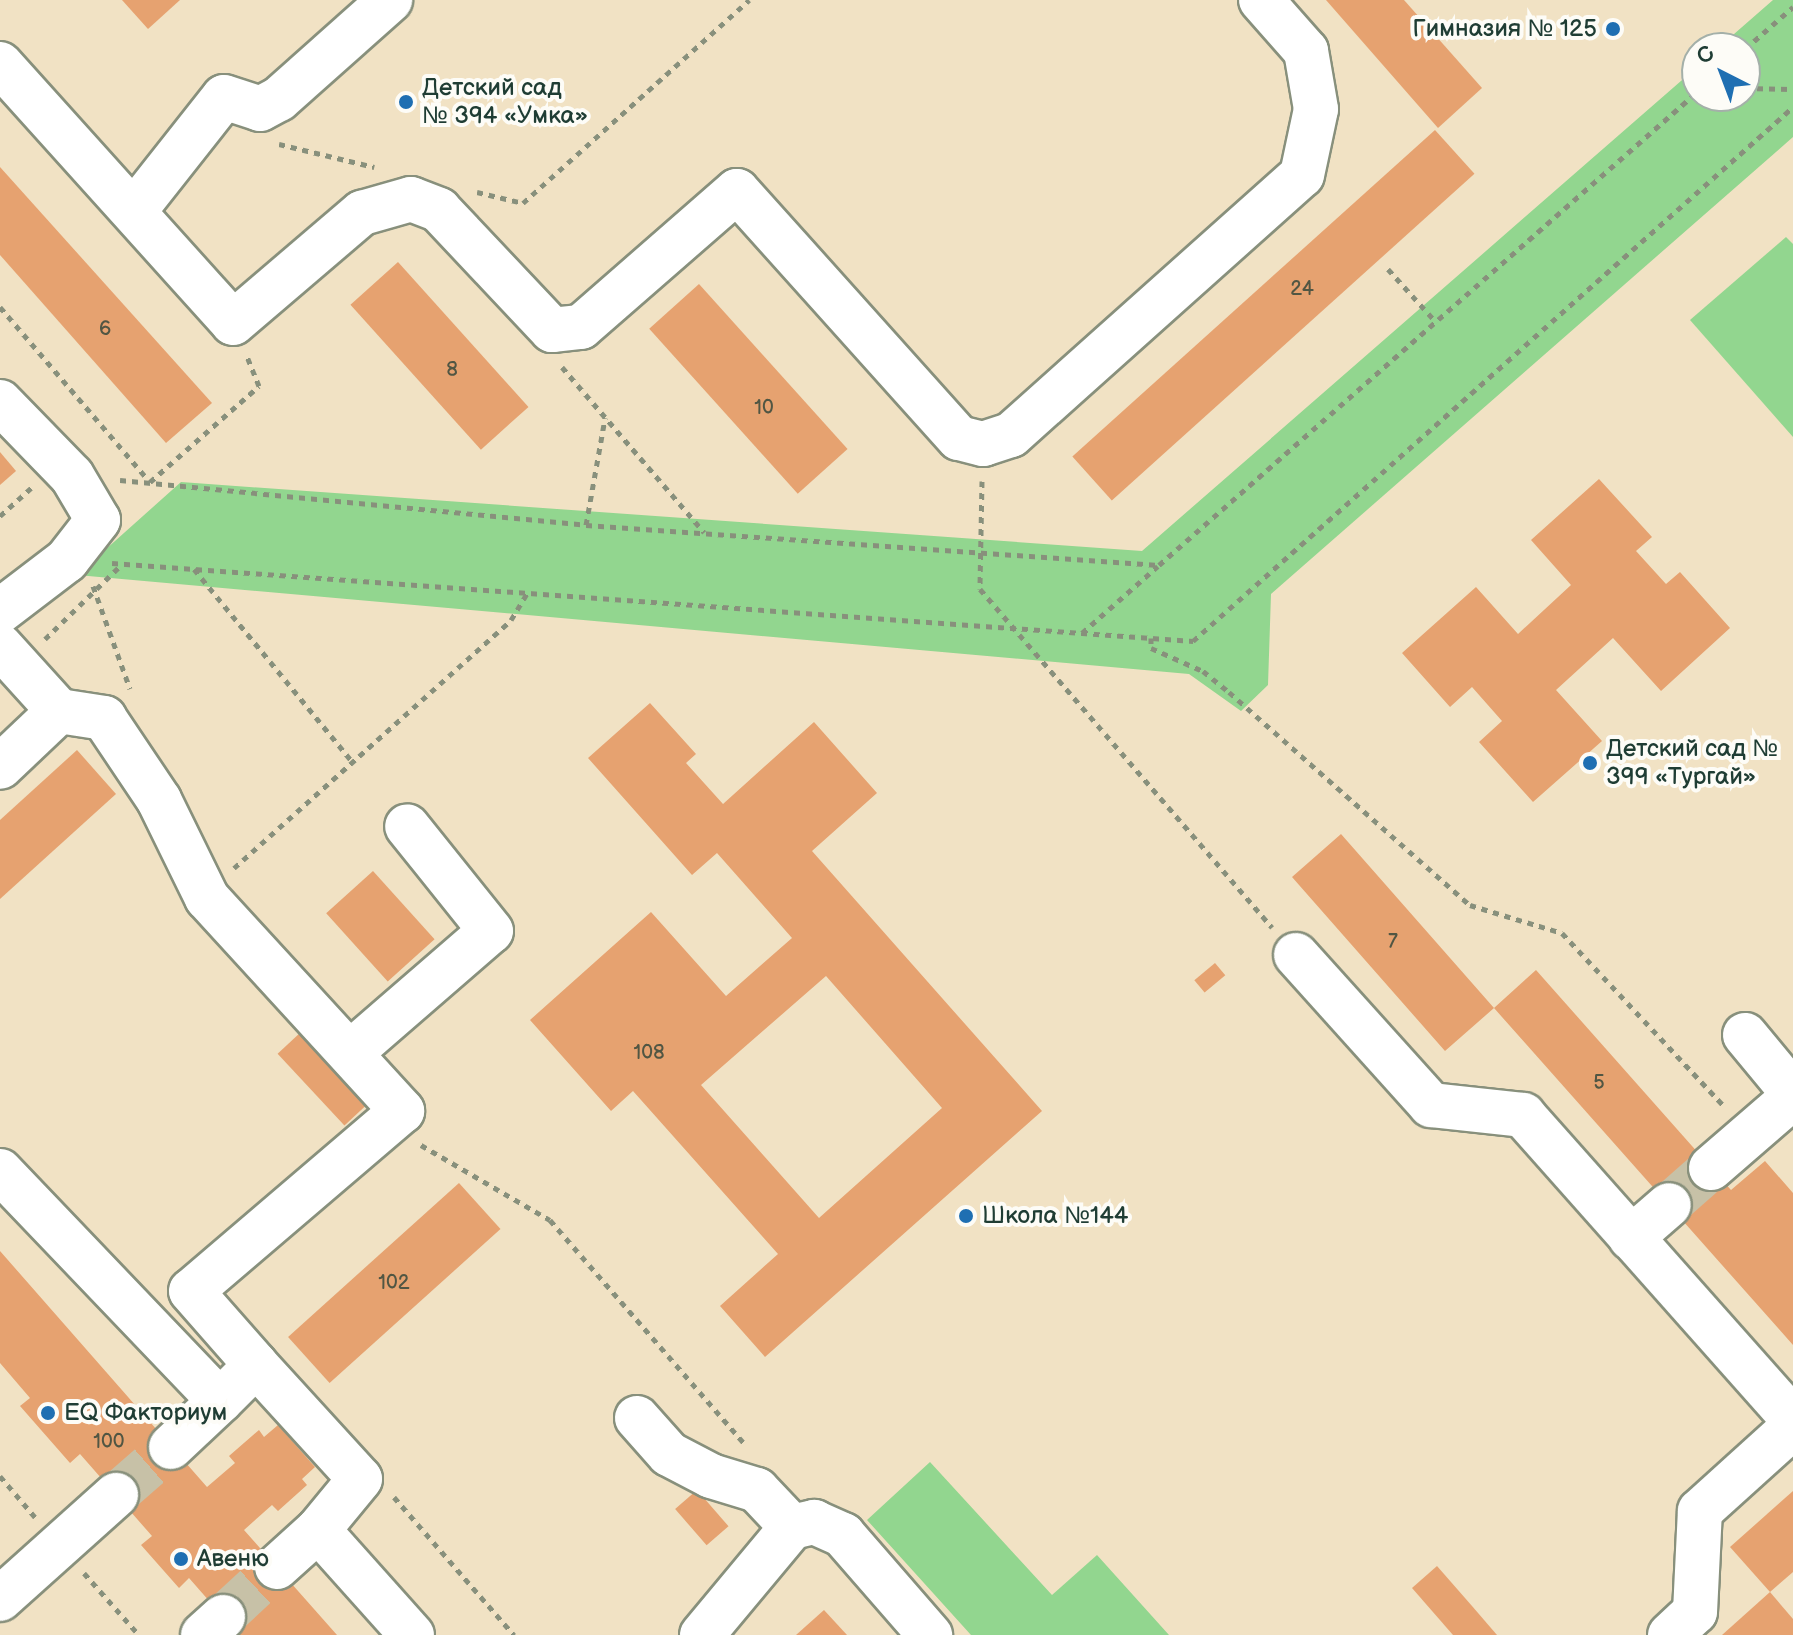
<!DOCTYPE html>
<html>
<head>
<meta charset="utf-8">
<style>
  body { margin:0 }
  #map { position:relative; width:1793px; height:1635px; overflow:hidden; background:#f1e2c4; font-family:"Balsamiq Sans",sans-serif }
  div>[style] { position:absolute }
  .green>* { inset:0; background:#92d68f }
  .building>* { inset:0; background:#e6a270; transform-origin:0 0 }
  .minor-tunnel>* { height:44px; margin-top:-22px; transform-origin:0; background:repeating-linear-gradient(90deg,#c7c1a7 0 44px,transparent 0 66px) }
  .path>* { height:5px; margin-top:-2.5px; transform-origin:0; background:repeating-linear-gradient(90deg,#88907c 0 6px,transparent 0 12px) }
  .roads { filter:drop-shadow(2px 0 #88907c) drop-shadow(-2px 0 #88907c) drop-shadow(0 2px #88907c) drop-shadow(0 -2px #88907c) }
  .minor>* { height:44px; margin:-22px; padding:0 22px; transform-origin:22px; border-radius:22px; background:#fff }
  .dots>* { width:22px; height:22px; translate:-50% -50%; box-sizing:border-box; border:4px solid #fdfcf7; border-radius:50% }
  span { translate:-50% -50%; white-space:nowrap; text-align:center; line-height:1.15; -webkit-text-stroke:8px #fdfcf7; paint-order:stroke }
  .number-label { font-size:20px; color:#515643 }
  .number-label span { -webkit-text-stroke-width:0 }
  .poi-label { font-size:24px; color:#1f3d34 }
  .right { translate:-100% -50%; text-align:right }
  .left { translate:0 -50%; text-align:left }
  .north { position:absolute; left:1681px; top:32px; width:80px; height:80px; box-sizing:border-box; background:#fdfcf7; border:2px solid #a4b0a9; border-radius:50%; rotate:318deg; font-size:22px; font-weight:700; line-height:32px; text-align:center; color:#1f3d34 }
  .north::after { content:''; display:block; margin:auto; width:28px; height:36px; background:#1f6fb2; clip-path:polygon(50% 0,100% 100%,50% 72%,0 100%) }
</style>
</head>
<body>
<div id="map">
  <div class="green">
    <div style="clip-path:polygon(1773px 0,1793px 0,1793px 137px,1271px 594px,1268px 685px,1241px 711px,1189px 674px,77px 575px,181px 482px,1142px 551px,1697px 67px,1697px 96px,1745px 96px,1745px 48px,1718px 48px)"></div>
    <div style="clip-path:polygon(1786px 237px,1793px 244px,1793px 437px,1690px 320px)"></div>
    <div style="clip-path:polygon(930px 1462px,1052px 1595px,1097px 1555px,1169px 1635px,971px 1635px,867px 1520px)"></div>
  </div>
  <div class="building">
    <div style="clip-path:polygon(122px 0,180px 0,148px 29px)"></div>
    <div style="clip-path:polygon(1326px 0,1404px 0,1482px 88px,1438px 128px)"></div>
    <div style="left:1435px;top:130px;width:59px;height:488px;rotate:48deg"></div>
    <div style="clip-path:polygon(0 167px,212px 403px,166px 443px,0 255px)"></div>
    <div style="left:398px;top:262px;width:195px;height:64px;rotate:48deg"></div>
    <div style="left:699px;top:284px;width:222px;height:67px;rotate:48deg"></div>
    <div style="clip-path:polygon(0 452px,16px 471px,0 485px)"></div>
    <div style="clip-path:polygon(1599px 479px,1652px 537px,1636px 551px,1666px 584px,1680px 572px,1730px 628px,1661px 691px,1613px 638px,1556px 690px,1602px 741px,1533px 802px,1479px 742px,1502px 721px,1472px 687px,1450px 707px,1402px 653px,1476px 587px,1518px 634px,1571px 585px,1531px 540px)"></div>
    <div style="clip-path:polygon(evenodd,650px 703px,696px 754px,686px 763px,723px 804px,814px 722px,877px 793px,812px 851px,1042px 1111px,765px 1357px,720px 1306px,778px 1254px,633px 1091px,611px 1111px,530px 1020px,651px 912px,726px 996px,792px 938px,717px 853px,692px 875px,588px 758px,650px 703px,826px 976px,942px 1108px,819px 1218px,701px 1085px,826px 976px)"></div>
    <div style="clip-path:polygon(77px 750px,116px 794px,0 899px,0 820px)"></div>
    <div style="clip-path:polygon(1341px 834px,1494px 1008px,1536px 970px,1731px 1190px,1765px 1161px,1793px 1193px,1793px 1345px,1494px 1008px,1445px 1051px,1292px 877px)"></div>
    <div style="left:373px;top:871px;width:92px;height:63px;rotate:48deg"></div>
    <div style="left:1215px;top:963px;width:16px;height:27px;rotate:50deg"></div>
    <div style="left:301px;top:1032px;width:98px;height:32px;rotate:47deg"></div>
    <div style="left:459px;top:1183px;width:62px;height:230px;rotate:48deg"></div>
    <div style="clip-path:polygon(0 1251px,207px 1487px,235px 1463px,229px 1456px,259px 1430px,264px 1437px,278px 1425px,315px 1467px,302px 1479px,307px 1485px,278px 1511px,272px 1505px,244px 1530px,337px 1635px,239px 1635px,189px 1578px,179px 1588px,141px 1545px,152px 1536px,80px 1454px,70px 1463px,20px 1406px,30px 1398px,0 1363px)"></div>
    <div style="left:697px;top:1490px;width:48px;height:29px;rotate:49deg"></div>
    <div style="clip-path:polygon(1793px 1491px,1793px 1572px,1770px 1592px,1730px 1547px)"></div>
    <div style="clip-path:polygon(1437px 1566px,1472px 1606px,1497px 1635px,1453px 1635px,1412px 1588px)"></div>
    <div style="clip-path:polygon(1770px 1592px,1793px 1619px,1793px 1635px,1722px 1635px)"></div>
    <div style="clip-path:polygon(824px 1610px,847px 1635px,796px 1635px)"></div>
  </div>
  <div class="minor-tunnel">
    <div style="left:1669px;top:1205px;width:56px;rotate:-41.4deg"></div>
    <div style="left:116px;top:1495px;width:73px;rotate:-41.1deg"></div>
    <div style="left:223px;top:1617px;width:74px;rotate:-42.8deg"></div>
  </div>
  <div class="path">
    <div style="left:1745px;top:49px;width:64px;rotate:-41.2deg"></div>
    <div style="left:1745px;top:88px;width:48px;rotate:1.2deg"></div>
    <div style="left:279px;top:144px;width:98px;rotate:13.6deg"></div>
    <div style="left:477px;top:192px;width:47px;rotate:13.4deg"></div>
    <div style="left:523px;top:203px;width:304px;rotate:-41.9deg"></div>
    <div style="left:1388px;top:269px;width:72px;rotate:47.8deg"></div>
    <div style="left:0;top:307px;width:230px;rotate:49.4deg"></div>
    <div style="left:150px;top:482px;width:145px;rotate:-41.4deg"></div>
    <div style="left:259px;top:386px;width:31px;rotate:-112deg"></div>
    <div style="left:562px;top:367px;width:218px;rotate:49.3deg"></div>
    <div style="left:120px;top:480px;width:468px;rotate:5.5deg"></div>
    <div style="left:586px;top:525px;width:574px;rotate:3.99deg"></div>
    <div style="left:1159px;top:565px;width:716px;rotate:-41.32deg"></div>
    <div style="left:982px;top:481px;width:108px;rotate:91.1deg"></div>
    <div style="left:980px;top:589px;width:447px;rotate:49.2deg"></div>
    <div style="left:0;top:516px;width:42px;rotate:-42.1deg"></div>
    <div style="left:586px;top:525px;width:109px;rotate:-79.9deg"></div>
    <div style="left:112px;top:563px;width:1084px;rotate:4.13deg"></div>
    <div style="left:1193px;top:641px;width:803px;rotate:-41.67deg"></div>
    <div style="left:194px;top:569px;width:247px;rotate:50.6deg"></div>
    <div style="left:93px;top:586px;width:109px;rotate:70.2deg"></div>
    <div style="left:1082px;top:633px;width:101px;rotate:-41.4deg"></div>
    <div style="left:1151px;top:638px;width:10px;rotate:90deg"></div>
    <div style="left:1151px;top:648px;width:57px;rotate:23.9deg"></div>
    <div style="left:1203px;top:671px;width:33px;rotate:39deg"></div>
    <div style="left:1229px;top:692px;width:322px;rotate:41.5deg"></div>
    <div style="left:1470px;top:905px;width:96px;rotate:16.9deg"></div>
    <div style="left:1562px;top:933px;width:238px;rotate:46.9deg"></div>
    <div style="left:45px;top:639px;width:107px;rotate:-44.2deg"></div>
    <div style="left:234px;top:868px;width:372px;rotate:-41.8deg"></div>
    <div style="left:511px;top:620px;width:31px;rotate:-59deg"></div>
    <div style="left:421px;top:1145px;width:149px;rotate:30.2deg"></div>
    <div style="left:550px;top:1220px;width:297px;rotate:49deg"></div>
    <div style="left:0;top:1476px;width:54px;rotate:49.5deg"></div>
    <div style="left:394px;top:1497px;width:183px;rotate:49deg"></div>
    <div style="left:84px;top:1573px;width:83px;rotate:48.4deg"></div>
  </div>
  <div class="roads">
    <div class="minor">
      <div style="left:0;top:64px;width:348px;rotate:48deg"></div>
      <div style="left:233px;top:323px;width:170px;rotate:-40.5deg"></div>
      <div style="left:362px;top:213px;width:51px;rotate:-15.9deg"></div>
      <div style="left:411px;top:199px;width:30px;rotate:21deg"></div>
      <div style="left:439px;top:210px;width:165px;rotate:46.7deg"></div>
      <div style="left:552px;top:330px;width:29px;rotate:-6deg"></div>
      <div style="left:581px;top:327px;width:207px;rotate:-41.1deg"></div>
      <div style="left:737px;top:191px;width:332px;rotate:48.1deg"></div>
      <div style="left:959px;top:438px;width:25px;rotate:14deg"></div>
      <div style="left:983px;top:444px;width:29px;rotate:-18deg"></div>
      <div style="left:1011px;top:435px;width:390px;rotate:-41.8deg"></div>
      <div style="left:1302px;top:175px;width:67px;rotate:-78deg"></div>
      <div style="left:1316px;top:109px;width:59px;rotate:-99.8deg"></div>
      <div style="left:1306px;top:51px;width:68px;rotate:-131.4deg"></div>
      <div style="left:134px;top:211px;width:145px;rotate:-51.7deg"></div>
      <div style="left:224px;top:97px;width:38px;rotate:18deg"></div>
      <div style="left:260px;top:109px;width:21px;rotate:-28deg"></div>
      <div style="left:279px;top:99px;width:149px;rotate:-41.7deg"></div>
      <div style="left:0;top:402px;width:103px;rotate:45.8deg"></div>
      <div style="left:72px;top:476px;width:51px;rotate:59.4deg"></div>
      <div style="left:98px;top:520px;width:51px;rotate:127.8deg"></div>
      <div style="left:67px;top:560px;width:84px;rotate:142.7deg"></div>
      <div style="left:0;top:646px;width:88px;rotate:47.8deg"></div>
      <div style="left:59px;top:711px;width:81px;rotate:136.5deg"></div>
      <div style="left:59px;top:711px;width:46px;rotate:8.8deg"></div>
      <div style="left:104px;top:718px;width:99px;rotate:56.1deg"></div>
      <div style="left:159px;top:800px;width:109px;rotate:63.9deg"></div>
      <div style="left:207px;top:898px;width:289px;rotate:47.5deg"></div>
      <div style="left:402px;top:1111px;width:277px;rotate:139.5deg"></div>
      <div style="left:191px;top:1291px;width:98px;rotate:48.7deg"></div>
      <div style="left:1296px;top:955px;width:202px;rotate:48deg"></div>
      <div style="left:1431px;top:1105px;width:93px;rotate:6.2deg"></div>
      <div style="left:1523px;top:1115px;width:407px;rotate:48.4deg"></div>
      <div style="left:1745px;top:1035px;width:75px;rotate:50.4deg"></div>
      <div style="left:350px;top:1053px;width:186px;rotate:-40.9deg"></div>
      <div style="left:491px;top:931px;width:134px;rotate:-128.7deg"></div>
      <div style="left:1711px;top:1168px;width:108px;rotate:-40.9deg"></div>
      <div style="left:0;top:1171px;width:318px;rotate:46.3deg"></div>
      <div style="left:220px;top:1401px;width:51px;rotate:-45deg"></div>
      <div style="left:256px;top:1365px;width:154px;rotate:47.6deg"></div>
      <div style="left:360px;top:1479px;width:66px;rotate:129.5deg"></div>
      <div style="left:318px;top:1530px;width:141px;rotate:48.2deg"></div>
      <div style="left:1631px;top:1238px;width:50px;rotate:-41deg"></div>
      <div style="left:637px;top:1418px;width:48px;rotate:48.4deg"></div>
      <div style="left:669px;top:1454px;width:47px;rotate:27.6deg"></div>
      <div style="left:711px;top:1476px;width:48px;rotate:16.9deg"></div>
      <div style="left:757px;top:1490px;width:51px;rotate:46.6deg"></div>
      <div style="left:171px;top:1447px;width:67px;rotate:-43.2deg"></div>
      <div style="left:277px;top:1567px;width:55px;rotate:-42.1deg"></div>
      <div style="left:0;top:1599px;width:156px;rotate:-41.9deg"></div>
      <div style="left:203px;top:1635px;width:27px;rotate:-42deg"></div>
      <div style="left:702px;top:1635px;width:141px;rotate:-50.2deg"></div>
      <div style="left:792px;top:1527px;width:23px;rotate:-13deg"></div>
      <div style="left:814px;top:1522px;width:32px;rotate:24deg"></div>
      <div style="left:843px;top:1535px;width:133px;rotate:49deg"></div>
      <div style="left:1670px;top:1635px;width:34px;rotate:-43deg"></div>
      <div style="left:1695px;top:1612px;width:101px;rotate:-87.2deg"></div>
      <div style="left:1700px;top:1511px;width:125px;rotate:-42.1deg"></div>
    </div>
  </div>
  <div class="dots">
    <div style="left:1613px;top:29px;background:#1f6fb2"></div>
    <div style="left:406px;top:102px;background:#1f6fb2"></div>
    <div style="left:1590px;top:763px;background:#1f6fb2"></div>
    <div style="left:966px;top:1216px;background:#1f6fb2"></div>
    <div style="left:48px;top:1413px;background:#1f6fb2"></div>
    <div style="left:181px;top:1559px;background:#1f6fb2"></div>
  </div>
  <div class="number-label">
    <span style="left:1302px;top:289px">24</span>
    <span style="left:105px;top:329px">6</span>
    <span style="left:452px;top:370px">8</span>
    <span style="left:764px;top:408px">10</span>
    <span style="left:1393px;top:942px">7</span>
    <span style="left:649px;top:1053px">108</span>
    <span style="left:1599px;top:1083px">5</span>
    <span style="left:394px;top:1283px">102</span>
    <span style="left:109px;top:1442px">100</span>
  </div>
  <div class="poi-label">
    <span class="right" style="left:1597px;top:29px">Гимназия № 125</span>
    <span class="left" style="left:422px;top:102px">Детский сад<br>№ 394 «Умка»</span>
    <span class="left" style="left:1606px;top:763px">Детский сад №<br>399 «Тургай»</span>
    <span class="left" style="left:982px;top:1216px">Школа №144</span>
    <span class="left" style="left:64px;top:1413px">EQ Факториум</span>
    <span class="left" style="left:197px;top:1559px">Авеню</span>
  </div>
  <div class="north">С</div>
</div>
</body>
</html>
